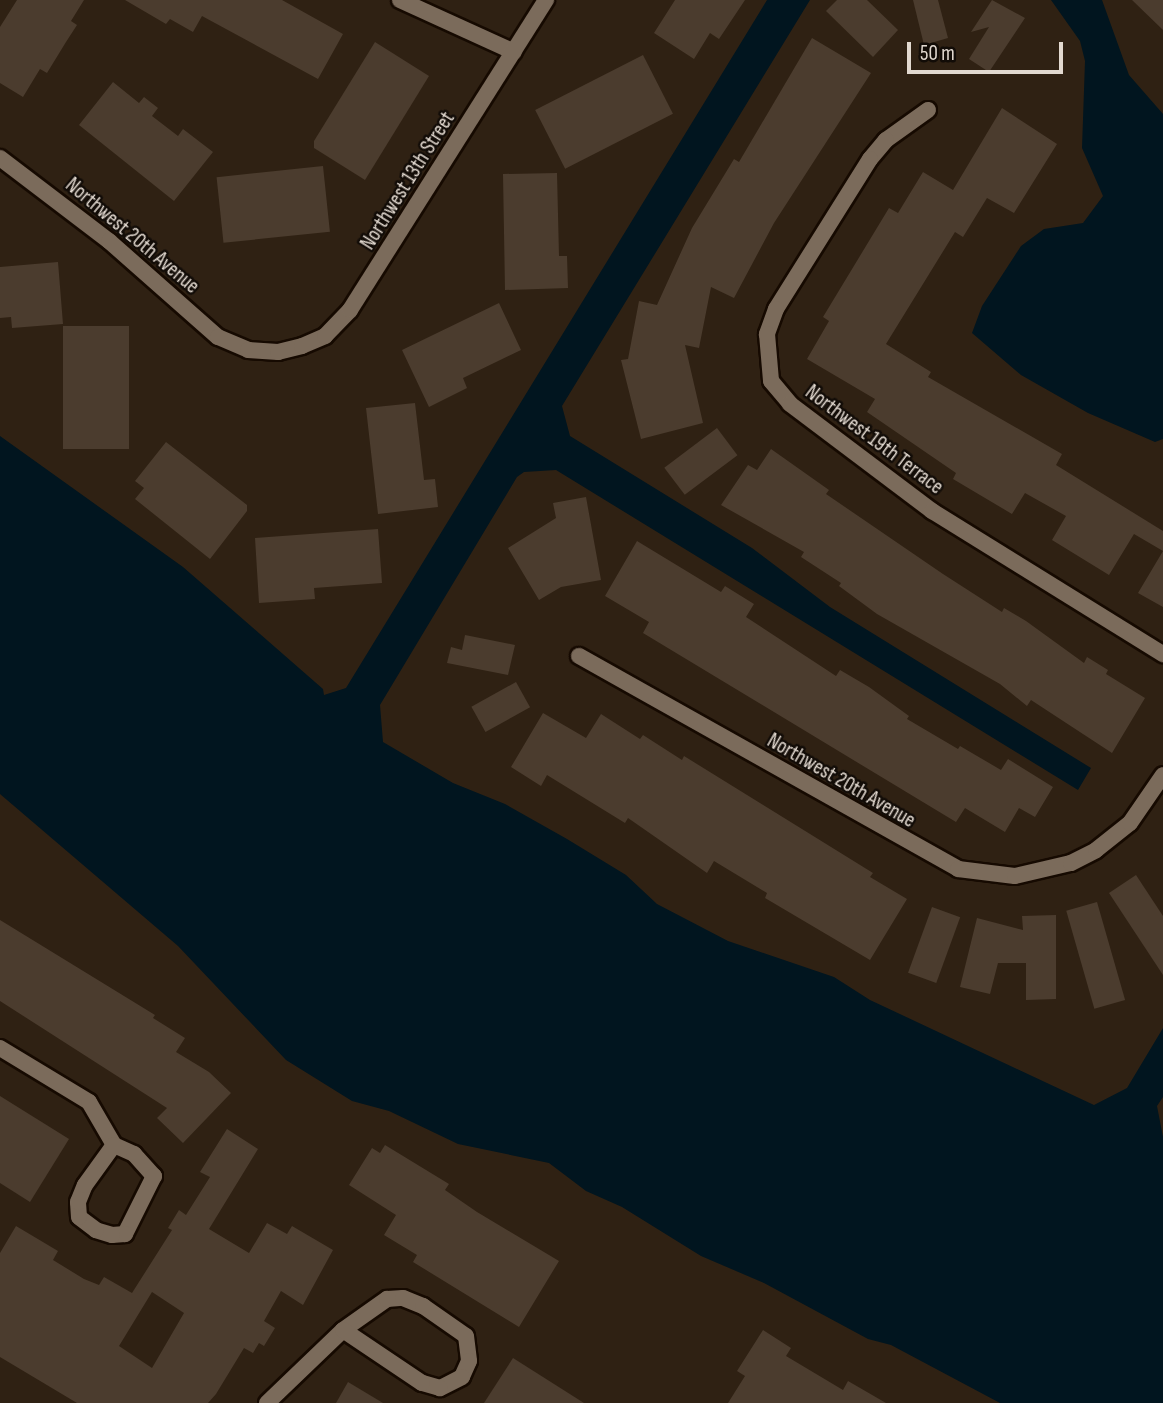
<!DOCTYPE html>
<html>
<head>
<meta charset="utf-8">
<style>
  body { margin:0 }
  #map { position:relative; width:1163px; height:1403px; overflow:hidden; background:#2f2113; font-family:"Sofia Sans Condensed",sans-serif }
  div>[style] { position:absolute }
  .water>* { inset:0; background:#01151f }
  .building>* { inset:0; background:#4b3c2e; transform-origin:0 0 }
  .roads { filter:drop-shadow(2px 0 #160a01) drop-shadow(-2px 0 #160a01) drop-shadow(0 2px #160a01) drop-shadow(0 -2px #160a01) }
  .street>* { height:16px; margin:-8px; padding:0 8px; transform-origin:8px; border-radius:8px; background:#7b6b5b }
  span { translate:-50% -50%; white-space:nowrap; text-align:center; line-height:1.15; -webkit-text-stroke:5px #120c07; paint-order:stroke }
  .street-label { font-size:21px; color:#e2d9d0 }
  .scale { position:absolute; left:907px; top:42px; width:156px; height:32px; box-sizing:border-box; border:4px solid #e2d9d0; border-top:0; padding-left:9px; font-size:21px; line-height:24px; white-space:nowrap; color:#e2d9d0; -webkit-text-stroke:5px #120c07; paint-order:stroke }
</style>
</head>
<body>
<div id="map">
  <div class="water">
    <div style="clip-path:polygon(767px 0,810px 0,562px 406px,570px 436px,752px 548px,830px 607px,1091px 768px,1078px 790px,556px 470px,524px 472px,517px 477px,380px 705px,383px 742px,453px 783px,505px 804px,567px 839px,626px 875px,657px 904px,728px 941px,834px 977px,870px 1000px,1094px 1105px,1127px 1088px,1163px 1028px,1163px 1097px,1157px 1106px,1163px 1137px,1163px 1403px,1000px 1403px,891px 1345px,868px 1339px,764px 1283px,701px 1256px,622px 1207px,586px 1191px,549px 1163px,458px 1144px,389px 1111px,352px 1101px,286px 1060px,178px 946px,0 794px,0 436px,183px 567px,323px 689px,324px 695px,346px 688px)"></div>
    <div style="clip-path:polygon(1051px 0,1102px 0,1129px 75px,1163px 114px,1163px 439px,1155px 442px,1088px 413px,1021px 375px,972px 333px,982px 306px,1021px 246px,1044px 229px,1083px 223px,1103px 196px,1082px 148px,1085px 61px,1080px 41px)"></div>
  </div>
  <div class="building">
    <div style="clip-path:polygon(17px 0,84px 0,71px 21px,77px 25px,66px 42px,47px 73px,40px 69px,23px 97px,0 83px,0 27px)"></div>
    <div style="clip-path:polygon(125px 0,282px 0,343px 34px,318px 79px,202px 16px,193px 32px,170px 19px,166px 24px)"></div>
    <div style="clip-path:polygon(675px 0,745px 0,719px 39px,710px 33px,694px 59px,654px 33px)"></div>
    <div style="clip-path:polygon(837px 0,867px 0,898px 30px,873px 57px,826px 11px)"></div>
    <div style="clip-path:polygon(913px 0,938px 0,948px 38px,924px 45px)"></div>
    <div style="clip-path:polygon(992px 0,1025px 18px,989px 72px,969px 59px,989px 27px,971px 32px)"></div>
    <div style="clip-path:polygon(1132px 0,1163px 0,1163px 30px)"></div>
    <div style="clip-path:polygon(812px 38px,871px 73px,774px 223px,734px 298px,711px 287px,699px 348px,685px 345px,703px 423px,641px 439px,621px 360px,628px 359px,639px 301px,657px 305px,692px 228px,734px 159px,739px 162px)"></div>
    <div style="clip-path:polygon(375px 42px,429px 76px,365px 180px,314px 148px,314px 141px)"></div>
    <div style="left:643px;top:55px;width:66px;height:121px;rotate:63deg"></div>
    <div style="clip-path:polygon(113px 82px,139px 103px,144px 97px,158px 108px,152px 116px,178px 136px,183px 129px,213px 152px,174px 201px,79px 125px)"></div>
    <div style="clip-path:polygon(1002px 108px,1057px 144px,1014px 213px,987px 198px,963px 237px,955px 232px,886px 344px,931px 372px,928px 377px,1062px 454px,1056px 465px,1163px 531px,1163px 607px,1138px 593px,1163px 551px,1134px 534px,1109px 575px,1052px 540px,1066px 516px,1025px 493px,1012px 514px,953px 479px,956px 473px,867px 412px,875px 399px,807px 359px,829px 321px,823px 317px,889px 208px,898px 213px,923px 172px,953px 190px)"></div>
    <div style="left:323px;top:166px;width:66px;height:107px;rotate:84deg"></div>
    <div style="clip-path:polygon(557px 173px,559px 256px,567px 256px,568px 288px,505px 290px,503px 174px)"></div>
    <div style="clip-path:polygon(58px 262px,63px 324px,12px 328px,11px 317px,0 318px,0 267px)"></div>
    <div style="clip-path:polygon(499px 303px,521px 350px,463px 378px,467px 388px,429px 407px,402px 350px)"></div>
    <div style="left:63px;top:326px;width:66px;height:123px"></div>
    <div style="clip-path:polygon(415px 403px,424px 480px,435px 479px,438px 507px,378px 514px,366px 408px)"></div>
    <div style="left:717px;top:428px;width:34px;height:66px;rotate:53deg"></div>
    <div style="clip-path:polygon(166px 442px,247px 505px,247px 511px,210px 559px,135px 499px,144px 488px,135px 481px)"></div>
    <div style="clip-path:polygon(771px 449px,829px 490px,826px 494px,943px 574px,1002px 612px,1004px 608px,1026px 621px,1084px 663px,1087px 657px,1108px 670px,1106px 674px,1145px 698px,1112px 753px,1031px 700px,1027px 706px,1000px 684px,877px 614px,839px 586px,841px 583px,801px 557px,804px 552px,721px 505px,748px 465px,757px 470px)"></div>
    <div style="clip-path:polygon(586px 497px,601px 580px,561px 587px,539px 600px,508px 548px,556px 518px,553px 503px)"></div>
    <div style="clip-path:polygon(378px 529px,382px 583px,314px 588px,315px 599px,259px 603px,255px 538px)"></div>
    <div style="clip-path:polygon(637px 541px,721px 592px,725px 586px,754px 604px,746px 617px,836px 676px,840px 670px,869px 687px,909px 716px,907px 719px,958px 749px,960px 746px,1001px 770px,1008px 759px,1053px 787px,1035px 817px,1019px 808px,1005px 832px,965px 808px,956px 822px,643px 633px,649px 622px,605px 596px)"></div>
    <div style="clip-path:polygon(465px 635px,515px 645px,508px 675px,447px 663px,451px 647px,462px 650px)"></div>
    <div style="left:516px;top:682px;width:29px;height:51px;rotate:61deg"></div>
    <div style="clip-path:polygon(543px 713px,586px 738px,601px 714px,640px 739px,643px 735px,682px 760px,684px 756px,873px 873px,870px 877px,907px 899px,870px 960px,765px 898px,767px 893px,714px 861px,707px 873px,628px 818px,625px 823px,547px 775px,541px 786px,511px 767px)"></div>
    <div style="clip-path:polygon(1136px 875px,1163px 916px,1163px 975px,1109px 893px)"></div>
    <div style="left:1097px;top:902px;width:102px;height:32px;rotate:74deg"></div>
    <div style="left:932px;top:907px;width:30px;height:70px;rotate:20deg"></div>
    <div style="clip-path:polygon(1056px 915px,1056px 999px,1026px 1000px,1026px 963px,998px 963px,990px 994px,960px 987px,977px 918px,1023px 930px,1022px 916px)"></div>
    <div style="clip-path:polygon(0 920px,155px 1015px,153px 1018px,185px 1038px,176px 1052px,209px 1072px,231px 1093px,183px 1143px,157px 1118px,167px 1108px,0 1001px)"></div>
    <div style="clip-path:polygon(0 1096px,69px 1139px,30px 1202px,0 1183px)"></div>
    <div style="clip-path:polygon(evenodd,227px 1129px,258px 1149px,209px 1229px,249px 1253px,267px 1223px,287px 1234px,292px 1226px,333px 1250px,303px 1305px,281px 1291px,264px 1321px,275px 1328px,264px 1346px,259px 1343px,253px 1353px,244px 1348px,216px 1394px,208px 1403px,77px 1403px,0 1357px,0 1253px,16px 1226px,58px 1251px,53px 1260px,84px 1279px,99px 1285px,104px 1277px,132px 1293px,172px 1230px,168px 1228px,179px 1210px,186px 1215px,210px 1177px,200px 1172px,227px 1129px,152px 1292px,184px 1313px,152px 1368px,119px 1346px,152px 1292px)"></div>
    <div style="clip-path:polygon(385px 1145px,449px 1184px,445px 1190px,477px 1212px,559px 1261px,519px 1327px,413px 1262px,417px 1255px,384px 1235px,396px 1215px,349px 1185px,372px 1148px,380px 1153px)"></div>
    <div style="clip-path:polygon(763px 1330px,791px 1348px,786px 1356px,843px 1390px,848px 1381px,886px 1403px,728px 1403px,745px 1376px,737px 1371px)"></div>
    <div style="clip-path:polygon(513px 1358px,584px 1403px,484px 1403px)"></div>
    <div style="clip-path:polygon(348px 1382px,383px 1403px,336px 1403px)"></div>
  </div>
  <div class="roads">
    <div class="street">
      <div style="left:400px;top:0;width:125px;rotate:24.5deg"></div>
      <div style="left:928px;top:110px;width:52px;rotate:144.5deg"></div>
      <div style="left:886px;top:140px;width:25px;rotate:130deg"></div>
      <div style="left:870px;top:159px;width:177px;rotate:122.1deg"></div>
      <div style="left:776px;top:309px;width:27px;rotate:110deg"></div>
      <div style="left:767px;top:334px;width:47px;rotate:85.1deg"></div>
      <div style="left:771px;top:381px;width:30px;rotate:50deg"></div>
      <div style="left:790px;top:404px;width:178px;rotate:37deg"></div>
      <div style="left:932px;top:511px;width:272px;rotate:31.8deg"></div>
      <div style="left:0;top:158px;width:137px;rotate:37.3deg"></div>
      <div style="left:109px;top:241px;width:145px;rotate:41.4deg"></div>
      <div style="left:218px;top:337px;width:33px;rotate:23deg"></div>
      <div style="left:248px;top:350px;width:30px;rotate:4deg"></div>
      <div style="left:278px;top:352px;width:25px;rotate:-14deg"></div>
      <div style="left:302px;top:346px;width:25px;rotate:-23deg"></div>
      <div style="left:325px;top:336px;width:36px;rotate:-46deg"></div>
      <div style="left:350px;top:310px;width:367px;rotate:-57.7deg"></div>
      <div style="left:579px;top:656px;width:435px;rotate:29.3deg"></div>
      <div style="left:958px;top:869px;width:57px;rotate:7deg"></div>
      <div style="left:1015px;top:876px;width:57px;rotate:-13.1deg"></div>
      <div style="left:1071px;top:863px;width:28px;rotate:-27deg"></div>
      <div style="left:1096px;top:850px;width:43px;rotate:-38.5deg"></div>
      <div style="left:1130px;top:823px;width:58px;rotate:-55.5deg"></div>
      <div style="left:0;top:1048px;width:104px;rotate:31.2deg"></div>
      <div style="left:89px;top:1102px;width:50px;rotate:59.8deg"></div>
      <div style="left:114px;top:1145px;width:22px;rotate:24deg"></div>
      <div style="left:134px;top:1154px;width:30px;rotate:48deg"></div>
      <div style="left:154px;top:1176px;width:65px;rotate:116.6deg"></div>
      <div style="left:125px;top:1234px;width:13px;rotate:176deg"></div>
      <div style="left:112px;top:1235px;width:17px;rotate:-163deg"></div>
      <div style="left:96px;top:1230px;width:21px;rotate:-143deg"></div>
      <div style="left:79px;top:1217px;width:15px;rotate:-94deg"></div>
      <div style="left:78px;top:1202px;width:18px;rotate:-68deg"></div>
      <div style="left:85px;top:1185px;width:49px;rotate:-54.1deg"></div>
      <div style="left:267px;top:1403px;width:105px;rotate:-43.8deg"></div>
      <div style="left:343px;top:1330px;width:54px;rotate:-35.2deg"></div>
      <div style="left:387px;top:1299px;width:16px;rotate:-4deg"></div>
      <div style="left:403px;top:1298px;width:22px;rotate:22deg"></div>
      <div style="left:423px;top:1306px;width:52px;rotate:34.9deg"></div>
      <div style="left:466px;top:1336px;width:25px;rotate:83deg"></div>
      <div style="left:469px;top:1361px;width:17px;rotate:114deg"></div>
      <div style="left:462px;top:1377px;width:25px;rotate:153deg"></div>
      <div style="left:440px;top:1388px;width:19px;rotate:-164deg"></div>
      <div style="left:422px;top:1383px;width:95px;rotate:-146.1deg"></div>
    </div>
  </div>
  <div class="street-label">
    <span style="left:408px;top:181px;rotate:-58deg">Northwest 13th Street</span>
    <span style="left:132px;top:236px;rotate:40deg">Northwest 20th Avenue</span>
    <span style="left:874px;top:440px;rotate:37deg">Northwest 19th Terrace</span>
    <span style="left:841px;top:781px;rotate:30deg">Northwest 20th Avenue</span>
  </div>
  <div class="scale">50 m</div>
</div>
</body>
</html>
